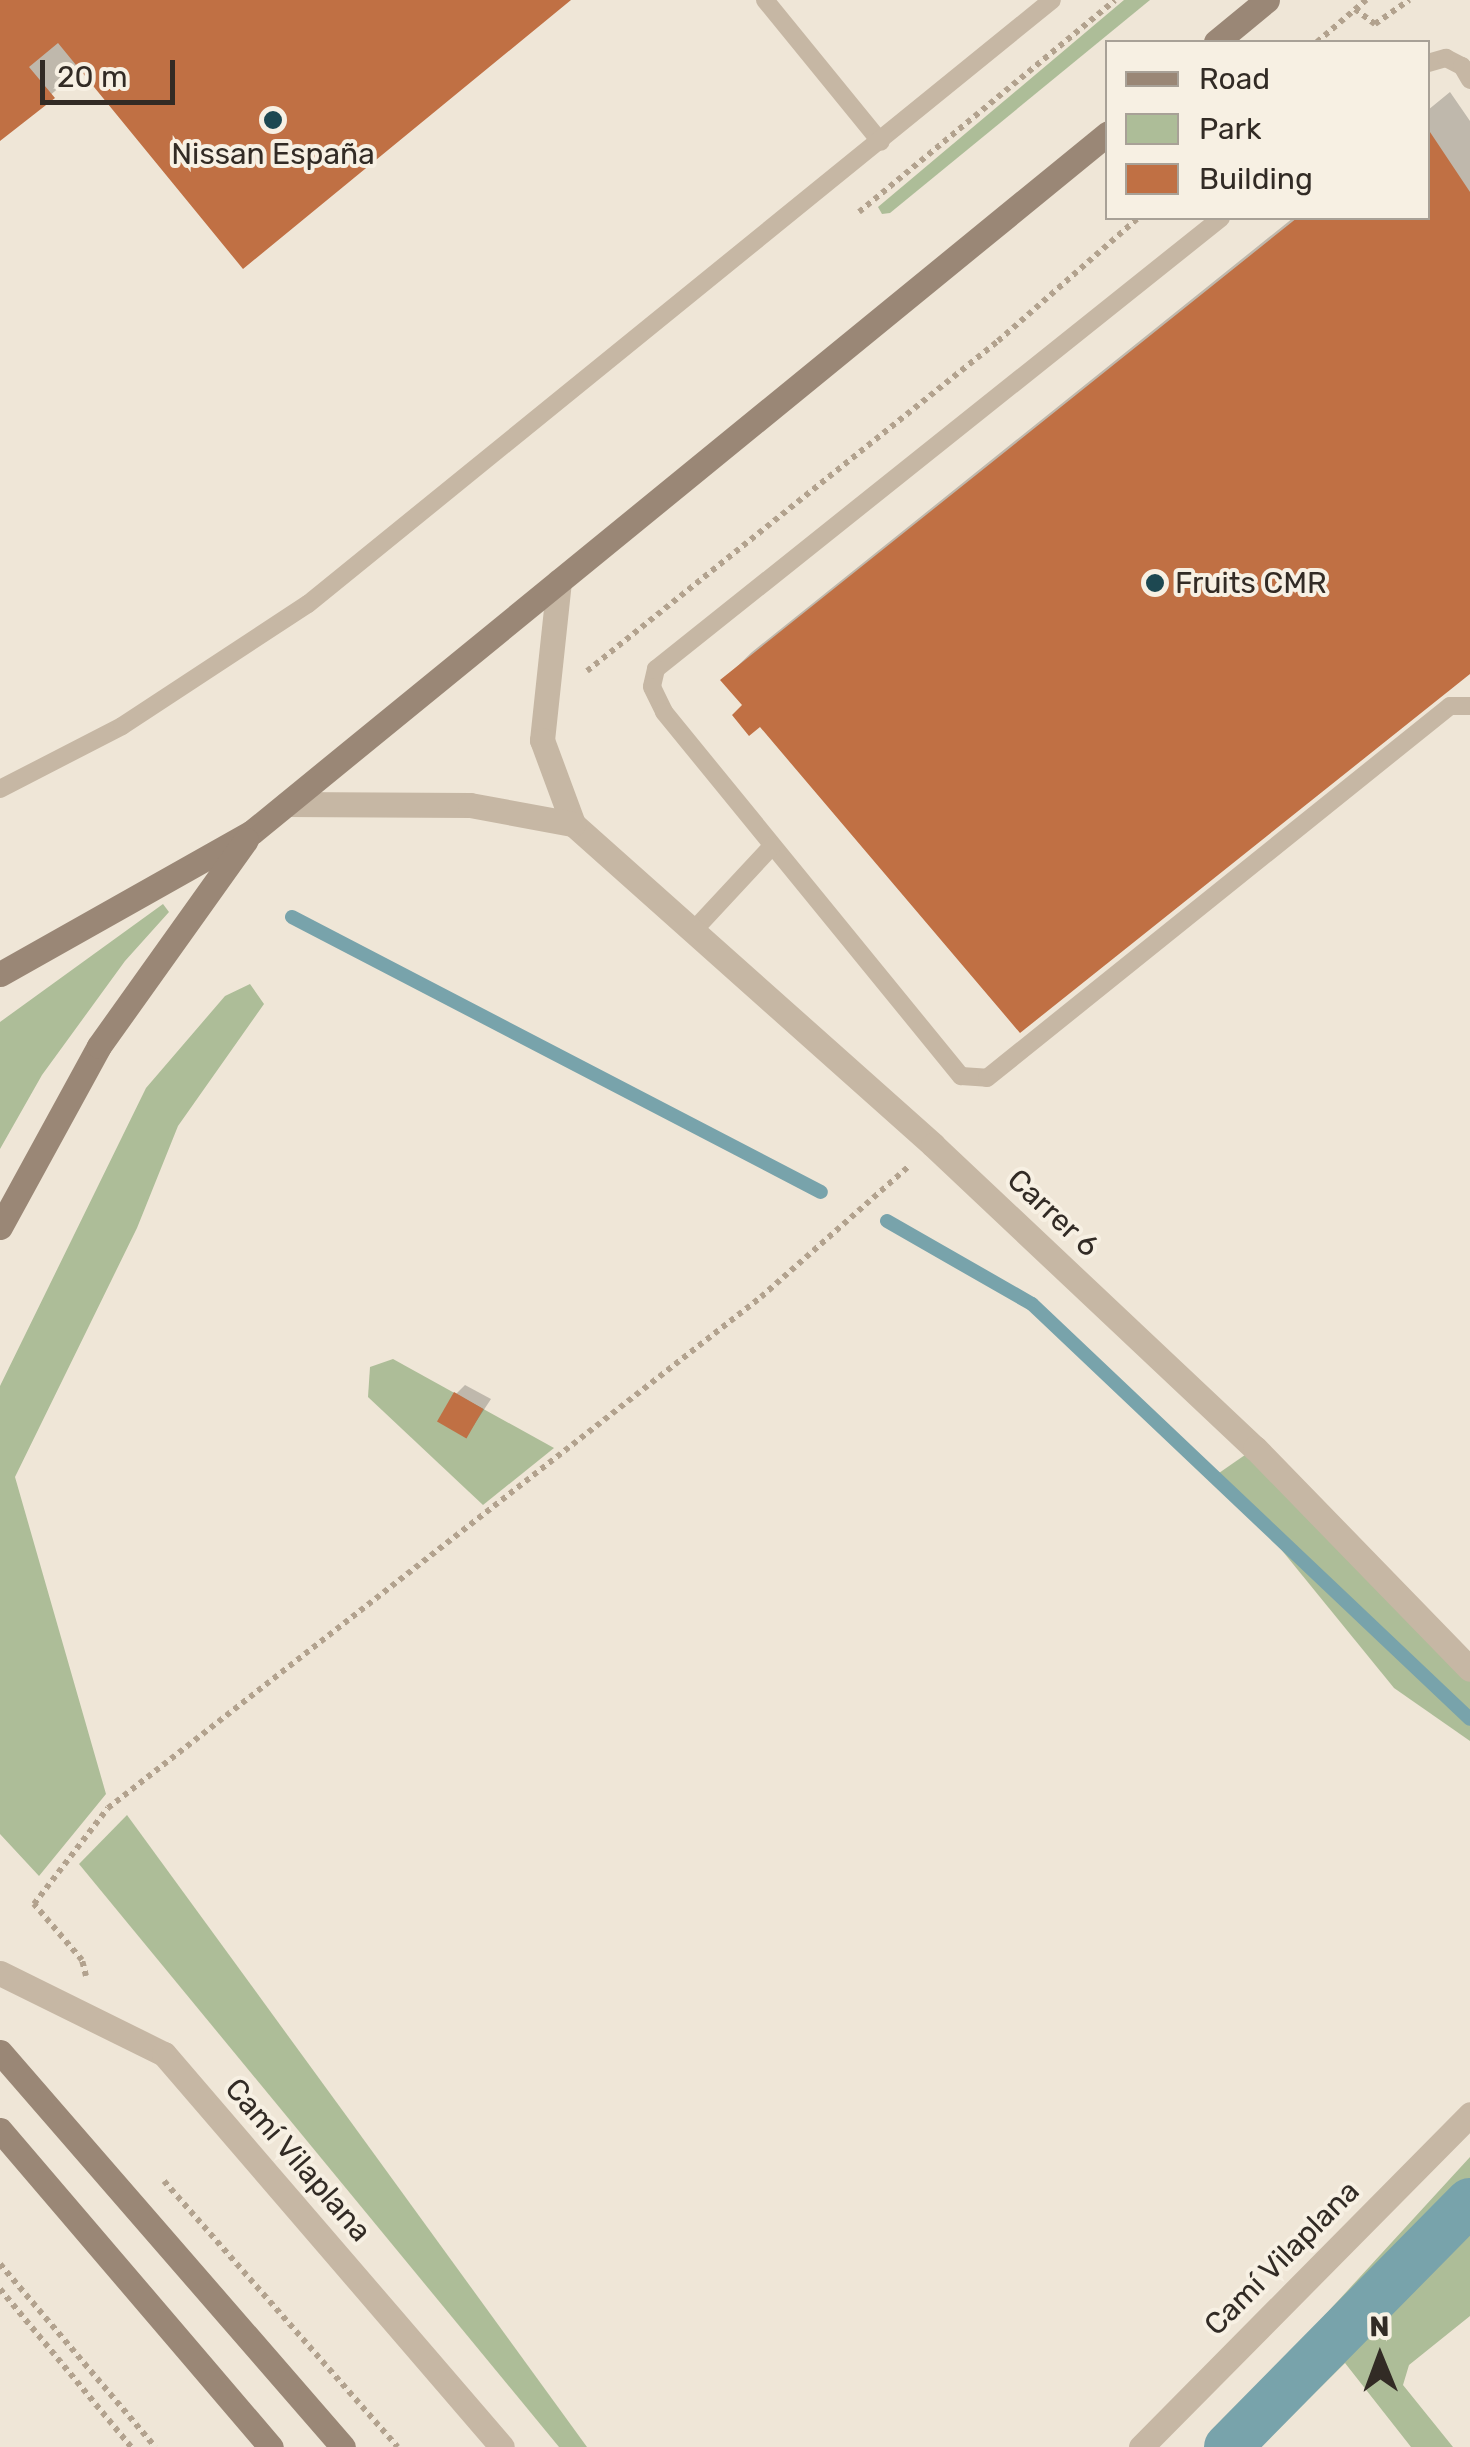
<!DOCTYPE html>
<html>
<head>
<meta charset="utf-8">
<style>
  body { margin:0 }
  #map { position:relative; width:1470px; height:2447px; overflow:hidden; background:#efe6d7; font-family:Rubik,sans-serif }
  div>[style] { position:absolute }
  .green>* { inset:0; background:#adbd98 }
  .shadow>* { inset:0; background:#0003 }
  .stream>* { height:14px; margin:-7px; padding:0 7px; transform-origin:7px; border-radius:7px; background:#78a3ab }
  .canal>* { height:48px; margin:-24px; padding:0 24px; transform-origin:24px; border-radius:24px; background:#78a3ab }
  .building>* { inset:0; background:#c07044; transform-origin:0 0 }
  .path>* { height:6px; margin-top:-3px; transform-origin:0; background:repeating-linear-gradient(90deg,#b2a28e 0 5px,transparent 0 10px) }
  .lane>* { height:18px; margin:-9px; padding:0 9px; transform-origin:9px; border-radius:9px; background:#c6b7a4 }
  .street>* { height:25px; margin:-12.5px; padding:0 12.5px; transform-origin:12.5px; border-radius:12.5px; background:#c6b7a4 }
  .secondary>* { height:25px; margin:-12.5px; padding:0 12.5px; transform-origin:12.5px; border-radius:12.5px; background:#9a8776 }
  .dots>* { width:28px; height:28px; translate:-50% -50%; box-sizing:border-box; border:5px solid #f7f0e3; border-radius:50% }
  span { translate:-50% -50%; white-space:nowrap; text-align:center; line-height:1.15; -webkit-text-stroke:8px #f7f0e3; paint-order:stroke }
  .poi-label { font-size:30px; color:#322b25 }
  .left { translate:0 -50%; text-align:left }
  .street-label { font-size:30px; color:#322b25 }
  .legend { position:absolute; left:1105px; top:40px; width:325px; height:180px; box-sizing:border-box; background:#f7f0e3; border:2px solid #a8a197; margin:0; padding:12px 18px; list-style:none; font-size:30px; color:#322b25 }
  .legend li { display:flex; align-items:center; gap:20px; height:50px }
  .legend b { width:50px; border:2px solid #a8a197 }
  .north { position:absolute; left:1330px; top:2307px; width:100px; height:100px; -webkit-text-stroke:8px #f7f0e3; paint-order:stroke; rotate:359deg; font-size:28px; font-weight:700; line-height:40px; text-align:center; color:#322b25 }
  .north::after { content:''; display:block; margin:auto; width:35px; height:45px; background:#322b25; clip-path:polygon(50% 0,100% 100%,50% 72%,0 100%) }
  .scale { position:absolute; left:40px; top:60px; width:135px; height:45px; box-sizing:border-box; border:5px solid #322b25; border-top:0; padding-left:12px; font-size:30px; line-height:35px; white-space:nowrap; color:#322b25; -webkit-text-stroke:8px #f7f0e3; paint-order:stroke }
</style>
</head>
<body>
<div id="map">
  <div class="green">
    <div style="clip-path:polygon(1124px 0,1150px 0,890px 213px,882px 214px,878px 207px)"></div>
    <div style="clip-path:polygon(163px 904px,169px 912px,125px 961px,42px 1075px,0 1149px,0 1022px)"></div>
    <div style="clip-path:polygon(250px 984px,264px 1004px,178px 1126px,137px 1228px,15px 1477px,106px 1794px,39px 1876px,0 1834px,0 1386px,146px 1088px,225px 996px)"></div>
    <div style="clip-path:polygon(393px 1359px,554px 1448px,483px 1505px,368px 1397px,370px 1367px)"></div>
    <div style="clip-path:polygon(1255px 1448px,1470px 1669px,1470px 1741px,1394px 1688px,1219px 1473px)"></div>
    <div style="clip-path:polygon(127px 1815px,348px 2118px,587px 2447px,559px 2447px,79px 1864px)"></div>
    <div style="clip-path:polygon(1470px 2157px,1470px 2316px,1409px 2365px,1403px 2385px,1453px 2447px,1411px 2447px,1345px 2363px,1260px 2447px,1204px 2447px)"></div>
  </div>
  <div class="shadow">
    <div style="clip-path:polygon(0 0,568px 0,82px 68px,0 138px)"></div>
    <div style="clip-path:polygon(1450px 92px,1470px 121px,1470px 670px,745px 705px,723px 680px,752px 652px,1293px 218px,1428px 218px,1428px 110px)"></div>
    <div style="clip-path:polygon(465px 1385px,491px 1399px,466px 1437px,456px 1394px)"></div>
  </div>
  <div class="stream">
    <div style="left:292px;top:917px;width:596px;rotate:27.47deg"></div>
    <div style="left:887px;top:1221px;width:167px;rotate:29.8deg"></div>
    <div style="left:1032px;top:1304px;width:603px;rotate:43.46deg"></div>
  </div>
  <div class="canal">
    <div style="left:1228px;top:2447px;width:344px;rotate:-45.4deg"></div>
  </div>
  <div class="building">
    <div style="clip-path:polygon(0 0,571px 0,243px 269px,58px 43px,29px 67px,55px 98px,0 141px)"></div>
    <div style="clip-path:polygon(1428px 129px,1470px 192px,1470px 674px,1020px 1033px,760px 727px,749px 736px,732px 715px,742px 705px,720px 680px,1297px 218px,1428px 218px)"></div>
    <div style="left:454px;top:1392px;width:34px;height:34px;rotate:30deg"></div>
  </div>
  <div class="path">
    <div style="left:1355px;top:9px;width:25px;rotate:37deg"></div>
    <div style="left:1375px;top:24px;width:42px;rotate:-35.2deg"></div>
    <div style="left:1317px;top:42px;width:65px;rotate:-40.6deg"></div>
    <div style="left:859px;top:212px;width:332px;rotate:-39.6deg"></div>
    <div style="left:587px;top:671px;width:527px;rotate:-38.76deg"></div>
    <div style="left:998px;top:341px;width:186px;rotate:-41.3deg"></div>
    <div style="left:86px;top:1976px;width:16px;rotate:-104deg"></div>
    <div style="left:82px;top:1960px;width:74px;rotate:-130.6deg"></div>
    <div style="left:34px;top:1904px;width:121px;rotate:-52.4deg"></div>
    <div style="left:108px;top:1808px;width:829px;rotate:-38.04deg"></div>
    <div style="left:761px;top:1297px;width:196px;rotate:-41.5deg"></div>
    <div style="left:164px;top:2181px;width:354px;rotate:48.7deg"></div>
    <div style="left:0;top:2264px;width:240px;rotate:49.7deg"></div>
    <div style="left:0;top:2289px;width:205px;rotate:50.3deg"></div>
  </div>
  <div class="lane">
    <div style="left:765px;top:0;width:183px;rotate:50.8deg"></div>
    <div style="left:1428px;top:63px;width:19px;rotate:-16deg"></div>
    <div style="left:1446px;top:58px;width:18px;rotate:27deg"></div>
    <div style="left:1462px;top:66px;width:16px;rotate:60deg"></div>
    <div style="left:1221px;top:218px;width:723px;rotate:141.4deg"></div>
    <div style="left:656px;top:669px;width:18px;rotate:103deg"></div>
    <div style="left:652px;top:687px;width:28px;rotate:64deg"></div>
    <div style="left:664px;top:712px;width:470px;rotate:50.8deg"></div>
    <div style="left:961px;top:1076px;width:26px;rotate:4deg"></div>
    <div style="left:987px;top:1078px;width:594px;rotate:-38.78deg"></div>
    <div style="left:1450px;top:706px;width:20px"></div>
    <div style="left:0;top:789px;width:137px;rotate:-27.3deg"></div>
    <div style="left:122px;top:726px;width:222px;rotate:-33.3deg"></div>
    <div style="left:308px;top:604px;width:958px;rotate:-39.07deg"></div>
    <div style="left:694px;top:930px;width:115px;rotate:-47.1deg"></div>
  </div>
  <div class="street">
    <div style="left:559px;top:581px;width:160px;rotate:96.1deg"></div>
    <div style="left:542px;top:740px;width:90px;rotate:69.7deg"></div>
    <div style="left:573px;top:824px;width:482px;rotate:41.7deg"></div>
    <div style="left:933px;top:1145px;width:442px;rotate:43.3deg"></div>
    <div style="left:1255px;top:1448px;width:308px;rotate:45.8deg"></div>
    <div style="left:287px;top:804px;width:183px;rotate:0.3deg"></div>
    <div style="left:470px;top:805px;width:105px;rotate:10.5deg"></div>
    <div style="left:0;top:1973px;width:183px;rotate:26.3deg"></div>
    <div style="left:164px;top:2054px;width:518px;rotate:49.3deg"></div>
    <div style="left:1141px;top:2447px;width:468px;rotate:-45.3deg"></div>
  </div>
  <div class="secondary">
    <div style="left:1216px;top:42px;width:66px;rotate:-39.5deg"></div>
    <div style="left:0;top:974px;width:289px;rotate:-29.4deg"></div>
    <div style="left:252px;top:832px;width:1105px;rotate:-39.23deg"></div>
    <div style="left:0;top:1227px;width:206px;rotate:-61.3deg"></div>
    <div style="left:99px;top:1046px;width:253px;rotate:-54.5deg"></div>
    <div style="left:0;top:2052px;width:523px;rotate:49.03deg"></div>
    <div style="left:0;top:2130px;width:417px;rotate:49.5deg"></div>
  </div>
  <div class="dots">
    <div style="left:273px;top:120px;background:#1d4851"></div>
    <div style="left:1155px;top:583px;background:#1d4851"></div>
  </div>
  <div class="poi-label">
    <span style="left:273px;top:154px">Nissan España</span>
    <span class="left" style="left:1175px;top:583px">Fruits CMR</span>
  </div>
  <div class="street-label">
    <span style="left:1053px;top:1213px;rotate:43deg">Carrer 6</span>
    <span style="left:298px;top:2160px;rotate:49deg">Camí Vilaplana</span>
    <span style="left:1282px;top:2258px;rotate:-45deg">Camí Vilaplana</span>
  </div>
  <ul class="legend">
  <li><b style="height:12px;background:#9a8776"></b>Road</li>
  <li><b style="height:28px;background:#adbd98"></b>Park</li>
  <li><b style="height:28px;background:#c07044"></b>Building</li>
  </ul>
  <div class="north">N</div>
  <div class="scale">20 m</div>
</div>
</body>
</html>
